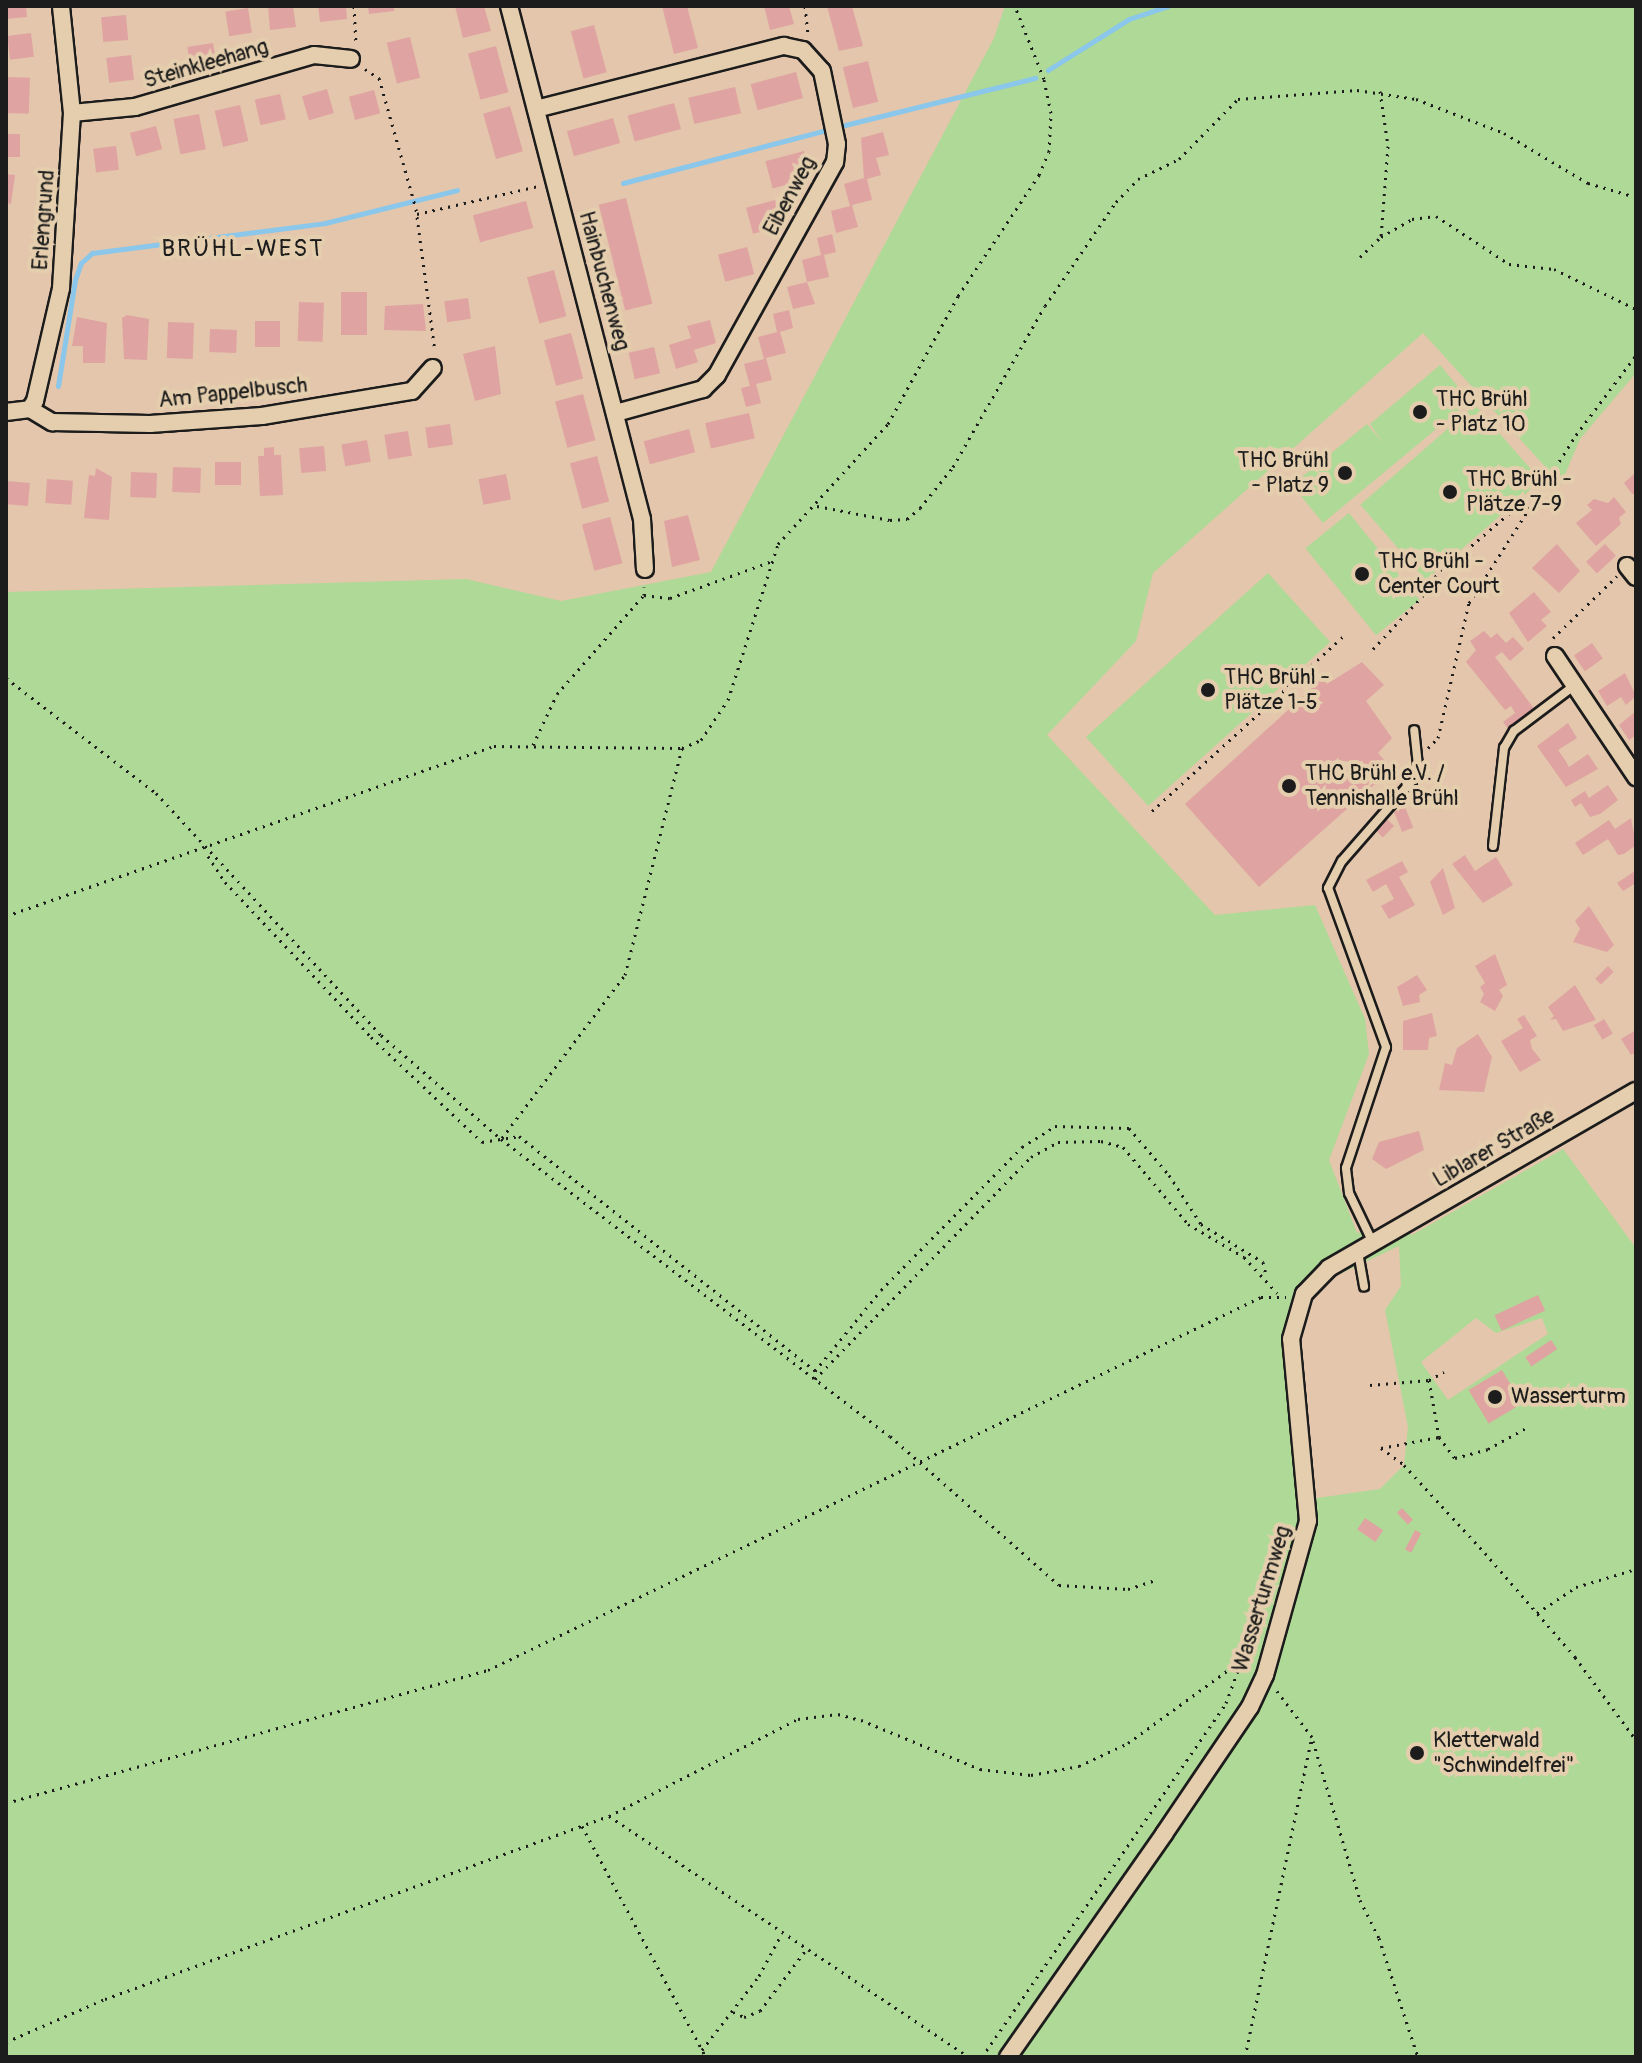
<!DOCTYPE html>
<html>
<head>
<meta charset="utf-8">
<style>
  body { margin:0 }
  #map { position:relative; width:1642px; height:2063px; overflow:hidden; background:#e3c6ab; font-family:Pangolin,sans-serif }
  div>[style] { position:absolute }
  .green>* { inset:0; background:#afd996; transform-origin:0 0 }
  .stream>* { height:5px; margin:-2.5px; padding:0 2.5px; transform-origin:2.5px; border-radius:2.5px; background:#8ac7ea }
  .building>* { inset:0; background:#dfa4a1; transform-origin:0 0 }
  .path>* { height:3px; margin-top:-1.5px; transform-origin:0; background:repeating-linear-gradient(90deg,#1c1c1c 0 2px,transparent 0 8px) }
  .roads { filter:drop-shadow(2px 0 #1c1c1c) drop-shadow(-2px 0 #1c1c1c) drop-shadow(0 2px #1c1c1c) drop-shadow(0 -2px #1c1c1c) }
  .service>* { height:8px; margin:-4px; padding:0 4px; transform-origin:4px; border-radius:4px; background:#e4cead }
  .minor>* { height:16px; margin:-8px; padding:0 8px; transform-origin:8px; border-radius:8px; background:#e4cead }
  .dots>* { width:22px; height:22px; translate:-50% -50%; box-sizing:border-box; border:4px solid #e4cead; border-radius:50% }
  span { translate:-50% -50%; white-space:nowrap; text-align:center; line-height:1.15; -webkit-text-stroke:8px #e4cead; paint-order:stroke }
  .street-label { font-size:22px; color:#1c1c1c }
  .poi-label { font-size:22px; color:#1c1c1c }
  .left { translate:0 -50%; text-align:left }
  .right { translate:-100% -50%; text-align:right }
  .neighbourhood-label { font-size:24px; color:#1c1c1c; letter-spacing:2px }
  .frame { position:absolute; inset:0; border:8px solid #1c1c1c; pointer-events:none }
</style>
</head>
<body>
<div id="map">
  <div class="green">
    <div style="clip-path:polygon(evenodd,1005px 6px,1636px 6px,1636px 373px,1580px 439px,1561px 484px,1423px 333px,1153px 573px,1136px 641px,1047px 735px,1215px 915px,1315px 905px,1365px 1019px,1369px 1054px,1329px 1160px,1357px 1233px,1395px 1226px,1412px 1235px,1563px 1149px,1636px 1248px,1636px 2057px,6px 2057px,6px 592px,466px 579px,561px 601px,711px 572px,994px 38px,1005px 6px,1399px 1246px,1401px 1286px,1385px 1310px,1408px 1427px,1404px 1465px,1380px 1489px,1310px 1499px,1295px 1341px,1306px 1301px,1325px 1281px,1399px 1246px,1005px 6px,1476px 1318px,1496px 1333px,1542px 1318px,1548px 1334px,1448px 1400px,1421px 1362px,1476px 1318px)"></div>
    <div style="clip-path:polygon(1440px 365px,1470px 401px,1323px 523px,1292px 485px,1367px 424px,1383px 443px,1370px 424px)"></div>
    <div style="left:1475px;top:405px;width:100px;height:152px;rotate:49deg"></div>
    <div style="left:1349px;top:513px;width:112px;height:56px;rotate:51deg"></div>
    <div style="left:1268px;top:573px;width:93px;height:245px;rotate:48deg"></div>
  </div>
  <div class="stream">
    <div style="left:1048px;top:70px;width:96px;rotate:-32.2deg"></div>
    <div style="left:1129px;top:19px;width:41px;rotate:-18.4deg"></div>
    <div style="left:845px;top:125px;width:196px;rotate:-13.9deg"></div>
    <div style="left:623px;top:183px;width:207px;rotate:-14.6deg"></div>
    <div style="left:58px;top:386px;width:107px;rotate:-80.9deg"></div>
    <div style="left:75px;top:280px;width:18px;rotate:-71deg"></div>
    <div style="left:81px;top:263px;width:15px;rotate:-42deg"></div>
    <div style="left:92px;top:253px;width:235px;rotate:-7.3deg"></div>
    <div style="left:325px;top:223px;width:136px;rotate:-14deg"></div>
  </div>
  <div class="building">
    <div style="clip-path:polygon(6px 6px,26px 6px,27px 17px,6px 19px)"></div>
    <div style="clip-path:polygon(268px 6px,293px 6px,296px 27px,270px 30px)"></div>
    <div style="clip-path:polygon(318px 6px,346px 6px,347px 19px,320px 22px)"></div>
    <div style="clip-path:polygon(368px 6px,394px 6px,394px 11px,369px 14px)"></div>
    <div style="clip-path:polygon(455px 6px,484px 6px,491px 31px,463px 38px)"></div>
    <div style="clip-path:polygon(662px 6px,687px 6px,698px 48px,674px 54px)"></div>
    <div style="clip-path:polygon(764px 6px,789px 6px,794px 24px,770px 30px)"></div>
    <div style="clip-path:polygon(827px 6px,852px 6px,863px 46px,839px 51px)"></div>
    <div style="left:248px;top:8px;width:25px;height:23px;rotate:81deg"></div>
    <div style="left:126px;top:15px;width:25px;height:25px;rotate:85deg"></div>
    <div style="left:594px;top:25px;width:49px;height:24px;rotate:75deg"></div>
    <div style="left:31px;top:33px;width:24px;height:24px;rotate:83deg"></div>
    <div style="left:410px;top:37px;width:42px;height:24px;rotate:76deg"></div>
    <div style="left:213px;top:43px;width:24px;height:26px;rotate:81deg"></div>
    <div style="left:496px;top:46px;width:48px;height:29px;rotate:75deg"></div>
    <div style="left:131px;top:55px;width:25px;height:25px;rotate:83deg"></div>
    <div style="left:868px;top:61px;width:42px;height:26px;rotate:76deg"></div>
    <div style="left:796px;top:72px;width:27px;height:47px;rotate:75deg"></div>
    <div style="left:6px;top:77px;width:24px;height:36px;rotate:2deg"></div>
    <div style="left:735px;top:87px;width:27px;height:48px;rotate:77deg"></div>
    <div style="left:327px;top:89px;width:25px;height:26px;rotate:74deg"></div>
    <div style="left:374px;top:90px;width:24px;height:26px;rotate:75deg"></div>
    <div style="left:280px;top:94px;width:26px;height:26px;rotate:77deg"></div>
    <div style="left:674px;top:103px;width:27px;height:48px;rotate:75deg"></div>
    <div style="left:240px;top:105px;width:37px;height:26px;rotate:77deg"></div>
    <div style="left:510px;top:106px;width:47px;height:28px;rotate:74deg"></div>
    <div style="left:199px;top:114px;width:36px;height:26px;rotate:79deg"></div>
    <div style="left:613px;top:118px;width:26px;height:48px;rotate:74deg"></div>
    <div style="left:156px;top:126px;width:24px;height:27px;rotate:75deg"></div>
    <div style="clip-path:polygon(883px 132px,889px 155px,876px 158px,881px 175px,867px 179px,872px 200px,852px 205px,858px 227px,836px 233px,831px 211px,850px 206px,844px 184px,864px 178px,861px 138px)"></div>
    <div style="left:6px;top:134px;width:14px;height:23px"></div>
    <div style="left:116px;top:146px;width:24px;height:23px;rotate:83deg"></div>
    <div style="left:804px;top:151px;width:28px;height:40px;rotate:75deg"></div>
    <div style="clip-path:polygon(6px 174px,15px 175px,11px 204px,6px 203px)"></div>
    <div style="left:626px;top:198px;width:109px;height:28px;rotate:76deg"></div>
    <div style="left:775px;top:200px;width:27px;height:30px;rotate:75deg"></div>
    <div style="left:526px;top:201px;width:28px;height:55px;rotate:75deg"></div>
    <div style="clip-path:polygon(832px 234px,836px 252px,824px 255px,829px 277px,807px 282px,815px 304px,793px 309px,787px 287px,807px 282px,802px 260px,821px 255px,817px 238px)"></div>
    <div style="left:747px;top:247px;width:28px;height:30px;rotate:75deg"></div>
    <div style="left:554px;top:270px;width:48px;height:28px;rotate:75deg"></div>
    <div style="left:341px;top:292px;width:26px;height:43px"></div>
    <div style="left:468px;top:298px;width:21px;height:24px;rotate:82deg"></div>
    <div style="left:299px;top:302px;width:25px;height:39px;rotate:2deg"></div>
    <div style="clip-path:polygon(423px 304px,426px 331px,384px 330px,385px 306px)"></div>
    <div style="clip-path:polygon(789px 310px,793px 328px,780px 332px,786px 353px,766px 358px,772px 380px,756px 384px,761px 403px,746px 407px,741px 388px,750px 386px,744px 364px,764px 359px,758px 337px,777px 332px,773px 314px)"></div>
    <div style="clip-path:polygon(127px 315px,149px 319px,147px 360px,124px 359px,122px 318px)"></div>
    <div style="clip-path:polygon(77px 317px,107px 323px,105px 363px,83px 363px,83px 346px,72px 346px)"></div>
    <div style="clip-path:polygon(710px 320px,716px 343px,694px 350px,698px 362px,676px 369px,669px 345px,691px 338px,687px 326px)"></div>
    <div style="left:255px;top:321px;width:25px;height:26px"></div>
    <div style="left:168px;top:322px;width:26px;height:36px;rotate:2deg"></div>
    <div style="left:210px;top:329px;width:27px;height:23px;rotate:2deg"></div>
    <div style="left:571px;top:333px;width:47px;height:28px;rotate:75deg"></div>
    <div style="clip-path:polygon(495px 346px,501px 394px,475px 401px,463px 354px)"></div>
    <div style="left:654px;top:347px;width:27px;height:26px;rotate:77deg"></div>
    <div style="left:583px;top:394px;width:48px;height:29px;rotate:75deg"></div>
    <div style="left:749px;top:413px;width:26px;height:45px;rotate:77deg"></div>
    <div style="left:450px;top:424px;width:21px;height:25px;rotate:82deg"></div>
    <div style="left:689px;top:429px;width:24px;height:47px;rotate:75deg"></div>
    <div style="left:408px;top:431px;width:25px;height:24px;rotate:81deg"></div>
    <div style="left:367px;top:440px;width:22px;height:26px;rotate:80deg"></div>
    <div style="left:324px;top:446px;width:25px;height:25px;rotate:85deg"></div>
    <div style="clip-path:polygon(274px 447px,274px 455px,281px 455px,283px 495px,260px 496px,258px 456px,264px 456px,264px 448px)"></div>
    <div style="left:597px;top:456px;width:47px;height:28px;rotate:75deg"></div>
    <div style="left:215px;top:462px;width:26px;height:23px"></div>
    <div style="left:173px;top:467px;width:28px;height:25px;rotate:2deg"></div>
    <div style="clip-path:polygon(96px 468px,112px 477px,109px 520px,84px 518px,89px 475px,95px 476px)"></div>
    <div style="left:131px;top:472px;width:26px;height:25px;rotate:2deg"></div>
    <div style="clip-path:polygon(1636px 472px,1636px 494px,1632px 494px,1624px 483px)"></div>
    <div style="left:506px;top:474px;width:26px;height:28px;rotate:79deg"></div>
    <div style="left:47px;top:479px;width:26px;height:24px;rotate:4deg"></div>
    <div style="left:6px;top:481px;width:24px;height:23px;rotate:5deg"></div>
    <div style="clip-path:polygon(1614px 497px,1626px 512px,1619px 518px,1621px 524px,1596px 546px,1576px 523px,1592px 510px,1587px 505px,1594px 499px,1608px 503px)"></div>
    <div style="clip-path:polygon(688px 515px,700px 560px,672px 567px,664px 521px)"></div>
    <div style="left:610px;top:517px;width:48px;height:29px;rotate:75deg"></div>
    <div style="clip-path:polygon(1557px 544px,1580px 571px,1559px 593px,1532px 568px)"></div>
    <div style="left:1605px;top:544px;width:16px;height:26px;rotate:47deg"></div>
    <div style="clip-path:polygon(1534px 592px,1551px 612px,1541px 620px,1547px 626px,1528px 642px,1509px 613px)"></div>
    <div style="clip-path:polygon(1484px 631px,1491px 638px,1497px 633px,1506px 643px,1513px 637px,1524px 649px,1510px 661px,1502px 652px,1495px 657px,1536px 711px,1509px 730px,1503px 722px,1515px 713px,1511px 706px,1505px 710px,1466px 662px,1476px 650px,1470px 641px)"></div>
    <div style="left:1592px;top:643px;width:19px;height:22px;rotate:55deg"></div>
    <div style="clip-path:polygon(1362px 662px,1384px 685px,1366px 701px,1392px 738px,1378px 753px,1392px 769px,1259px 887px,1185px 804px,1323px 678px,1327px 684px)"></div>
    <div style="clip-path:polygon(1625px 673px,1636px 696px,1626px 705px,1621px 697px,1607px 706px,1598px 691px)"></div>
    <div style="clip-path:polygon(1636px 711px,1636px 735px,1629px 740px,1619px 725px)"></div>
    <div style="clip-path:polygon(1568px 723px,1577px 738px,1558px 750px,1565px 760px,1569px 767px,1588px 754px,1598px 769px,1566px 787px,1537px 746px)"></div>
    <div style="clip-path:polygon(1608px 785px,1618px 800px,1600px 814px,1590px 817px,1581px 803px,1575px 807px,1571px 800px,1585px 791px,1589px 798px)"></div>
    <div style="left:1405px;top:807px;width:22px;height:12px;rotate:68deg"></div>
    <div style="clip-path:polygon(1631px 818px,1636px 845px,1624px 854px,1618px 855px,1608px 839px,1583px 855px,1575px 843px,1609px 820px,1615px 829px)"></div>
    <div style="left:1387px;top:819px;width:10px;height:16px;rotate:45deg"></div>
    <div style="clip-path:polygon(1465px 855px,1475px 871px,1496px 857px,1513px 885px,1483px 903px,1452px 864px)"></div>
    <div style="clip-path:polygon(1402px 861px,1408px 872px,1399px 877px,1415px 905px,1389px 919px,1381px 906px,1394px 899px,1386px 884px,1373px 892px,1366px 880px)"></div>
    <div style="clip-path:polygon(1443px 868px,1455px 908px,1443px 915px,1430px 882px)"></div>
    <div style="clip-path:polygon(1635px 871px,1636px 883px,1623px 891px,1617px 883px)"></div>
    <div style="clip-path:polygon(1589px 906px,1614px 945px,1607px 952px,1573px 942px,1580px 929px,1575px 921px)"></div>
    <div style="clip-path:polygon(1495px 954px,1507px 985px,1499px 990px,1503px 996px,1495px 1011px,1480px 1002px,1484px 994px,1480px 987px,1485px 983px,1475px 966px)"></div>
    <div style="left:1608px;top:966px;width:8px;height:18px;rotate:45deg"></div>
    <div style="clip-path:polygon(1417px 975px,1427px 990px,1419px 995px,1420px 1002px,1403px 1006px,1397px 987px)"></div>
    <div style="clip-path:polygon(1575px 985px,1596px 1020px,1563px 1031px,1556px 1019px,1550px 1020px,1554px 1016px,1548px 1007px)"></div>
    <div style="clip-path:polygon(1432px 1013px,1437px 1036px,1429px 1038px,1428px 1050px,1403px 1050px,1403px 1021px)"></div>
    <div style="clip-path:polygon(1524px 1015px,1537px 1036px,1530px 1040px,1532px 1049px,1541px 1060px,1520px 1072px,1501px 1041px,1523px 1028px,1517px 1019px)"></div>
    <div style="left:1604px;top:1019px;width:17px;height:12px;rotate:59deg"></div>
    <div style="clip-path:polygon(1636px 1030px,1636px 1052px,1631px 1055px,1621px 1039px)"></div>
    <div style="clip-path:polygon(1478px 1034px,1492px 1057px,1484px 1092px,1439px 1090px,1445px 1063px,1452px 1065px,1457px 1048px)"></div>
    <div style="clip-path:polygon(1419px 1131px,1424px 1150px,1386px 1169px,1372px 1159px,1379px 1142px)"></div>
    <div style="left:1538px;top:1295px;width:17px;height:48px;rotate:65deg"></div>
    <div style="left:1551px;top:1340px;width:11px;height:31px;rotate:56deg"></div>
    <div style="left:1502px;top:1370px;width:39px;height:39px;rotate:59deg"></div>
    <div style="left:1402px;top:1508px;width:16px;height:7px;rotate:47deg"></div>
    <div style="left:1365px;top:1518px;width:22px;height:14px;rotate:34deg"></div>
    <div style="left:1415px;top:1530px;width:7px;height:22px;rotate:27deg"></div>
  </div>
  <div class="path">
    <div style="left:354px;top:6px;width:36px;rotate:87deg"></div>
    <div style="left:805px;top:6px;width:29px;rotate:84deg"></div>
    <div style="left:365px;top:69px;width:17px;rotate:33deg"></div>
    <div style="left:379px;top:78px;width:136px;rotate:74.2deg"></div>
    <div style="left:416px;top:209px;width:143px;rotate:82.4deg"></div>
    <div style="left:1380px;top:91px;width:56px;rotate:81.7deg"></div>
    <div style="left:1388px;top:146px;width:91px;rotate:94.4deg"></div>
    <div style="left:1381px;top:237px;width:36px;rotate:-30deg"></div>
    <div style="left:1412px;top:219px;width:24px;rotate:-7deg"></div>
    <div style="left:1436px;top:216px;width:87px;rotate:33.3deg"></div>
    <div style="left:1509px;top:264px;width:45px;rotate:6.3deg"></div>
    <div style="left:1554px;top:269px;width:91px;rotate:26deg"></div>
    <div style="left:417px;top:214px;width:124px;rotate:-13deg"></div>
    <div style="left:1360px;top:257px;width:29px;rotate:-44deg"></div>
    <div style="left:817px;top:506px;width:74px;rotate:10.9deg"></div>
    <div style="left:890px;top:520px;width:17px;rotate:-3deg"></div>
    <div style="left:907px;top:519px;width:17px;rotate:-40deg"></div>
    <div style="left:920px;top:508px;width:53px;rotate:-51.2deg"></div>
    <div style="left:953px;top:467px;width:185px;rotate:-60.3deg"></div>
    <div style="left:1045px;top:306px;width:126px;rotate:-55.7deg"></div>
    <div style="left:1116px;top:202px;width:32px;rotate:-46deg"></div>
    <div style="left:1138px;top:179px;width:46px;rotate:-26deg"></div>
    <div style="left:1179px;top:159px;width:84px;rotate:-45.5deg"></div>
    <div style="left:1238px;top:99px;width:119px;rotate:-4.3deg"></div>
    <div style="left:1357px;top:90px;width:60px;rotate:8.7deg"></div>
    <div style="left:1416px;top:99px;width:94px;rotate:21.1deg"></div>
    <div style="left:1504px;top:133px;width:98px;rotate:30.8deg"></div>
    <div style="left:1588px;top:183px;width:50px;rotate:16.3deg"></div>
    <div style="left:644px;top:595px;width:26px;rotate:7deg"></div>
    <div style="left:670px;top:598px;width:109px;rotate:-19.9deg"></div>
    <div style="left:1553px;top:638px;width:89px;rotate:-44.1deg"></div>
    <div style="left:1373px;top:649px;width:86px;rotate:-46.9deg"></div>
    <div style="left:1432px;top:586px;width:5px;rotate:-127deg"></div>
    <div style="left:1429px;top:582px;width:111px;rotate:-40.6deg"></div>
    <div style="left:6px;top:678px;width:189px;rotate:37.5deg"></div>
    <div style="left:156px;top:793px;width:330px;rotate:47.1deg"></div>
    <div style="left:381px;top:1035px;width:159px;rotate:40.9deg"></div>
    <div style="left:501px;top:1139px;width:489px;rotate:37.4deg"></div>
    <div style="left:890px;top:1436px;width:225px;rotate:41.4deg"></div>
    <div style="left:1059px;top:1585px;width:69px;rotate:3.3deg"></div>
    <div style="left:1128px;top:1589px;width:29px;rotate:-18deg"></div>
    <div style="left:533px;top:745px;width:56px;rotate:-64.8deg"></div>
    <div style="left:557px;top:694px;width:132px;rotate:-48.7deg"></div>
    <div style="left:644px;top:595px;width:8px;rotate:-90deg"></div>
    <div style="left:1428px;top:748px;width:14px;rotate:-45deg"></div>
    <div style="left:1438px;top:738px;width:139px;rotate:-77.1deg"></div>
    <div style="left:1469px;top:603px;width:199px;rotate:-57.5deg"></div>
    <div style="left:1576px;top:435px;width:100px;rotate:-53.1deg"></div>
    <div style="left:1152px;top:811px;width:261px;rotate:-42.4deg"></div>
    <div style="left:208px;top:856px;width:31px;rotate:57deg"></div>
    <div style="left:225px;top:882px;width:213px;rotate:46.7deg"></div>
    <div style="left:371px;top:1037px;width:153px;rotate:43.4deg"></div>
    <div style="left:482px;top:1142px;width:37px;rotate:-9deg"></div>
    <div style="left:519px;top:1136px;width:378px;rotate:38.4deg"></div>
    <div style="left:6px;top:916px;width:517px;rotate:-19.21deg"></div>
    <div style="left:494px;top:746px;width:188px;rotate:0.6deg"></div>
    <div style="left:502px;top:1138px;width:204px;rotate:-53deg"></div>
    <div style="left:625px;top:975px;width:234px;rotate:-75.9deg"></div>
    <div style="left:682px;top:748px;width:21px;rotate:-23deg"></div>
    <div style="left:701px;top:740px;width:48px;rotate:-56deg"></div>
    <div style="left:728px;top:700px;width:164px;rotate:-72.2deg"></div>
    <div style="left:778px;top:544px;width:163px;rotate:-47.5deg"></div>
    <div style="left:888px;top:424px;width:146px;rotate:-61.3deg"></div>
    <div style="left:958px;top:296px;width:146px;rotate:-56.2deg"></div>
    <div style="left:1039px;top:175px;width:25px;rotate:-67deg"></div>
    <div style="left:1049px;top:152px;width:39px;rotate:-87deg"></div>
    <div style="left:1051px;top:113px;width:35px;rotate:-102deg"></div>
    <div style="left:1044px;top:79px;width:79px;rotate:-111.7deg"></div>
    <div style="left:815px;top:1379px;width:8px;rotate:-90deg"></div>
    <div style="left:815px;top:1371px;width:104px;rotate:-50.8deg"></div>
    <div style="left:881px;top:1290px;width:201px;rotate:-45.4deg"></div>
    <div style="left:1022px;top:1147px;width:39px;rotate:-32deg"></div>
    <div style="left:1055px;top:1126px;width:74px;rotate:1.5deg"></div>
    <div style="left:1129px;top:1128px;width:62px;rotate:49.6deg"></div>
    <div style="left:1169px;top:1175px;width:59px;rotate:56.9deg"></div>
    <div style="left:1201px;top:1224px;width:73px;rotate:31.5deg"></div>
    <div style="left:1263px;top:1262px;width:13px;rotate:77deg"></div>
    <div style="left:815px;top:1379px;width:310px;rotate:-45.8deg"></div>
    <div style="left:1031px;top:1157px;width:31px;rotate:-29deg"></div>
    <div style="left:1058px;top:1142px;width:43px;rotate:-1.3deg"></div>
    <div style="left:1101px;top:1141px;width:23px;rotate:15deg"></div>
    <div style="left:1123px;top:1147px;width:101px;rotate:49.8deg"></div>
    <div style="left:1188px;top:1224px;width:65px;rotate:30.5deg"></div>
    <div style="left:1244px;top:1257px;width:49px;rotate:47.5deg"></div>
    <div style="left:1429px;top:1380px;width:17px;rotate:-28deg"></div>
    <div style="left:1370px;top:1385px;width:59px;rotate:-4.8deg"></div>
    <div style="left:1429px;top:1380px;width:58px;rotate:80deg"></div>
    <div style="left:1439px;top:1437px;width:26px;rotate:53deg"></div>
    <div style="left:1455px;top:1458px;width:34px;rotate:-15deg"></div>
    <div style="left:1488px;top:1449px;width:43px;rotate:-28.9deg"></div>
    <div style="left:1381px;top:1448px;width:29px;rotate:36deg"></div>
    <div style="left:1404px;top:1465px;width:120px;rotate:47.4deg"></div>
    <div style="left:1485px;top:1553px;width:138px;rotate:49.1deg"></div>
    <div style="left:1575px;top:1657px;width:103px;rotate:53.7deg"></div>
    <div style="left:1381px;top:1448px;width:59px;rotate:-10.7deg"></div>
    <div style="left:1537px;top:1613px;width:47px;rotate:-33.7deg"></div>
    <div style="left:1576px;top:1587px;width:63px;rotate:-16.7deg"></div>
    <div style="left:1313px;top:1741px;width:166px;rotate:73.5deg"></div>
    <div style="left:1360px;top:1900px;width:42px;rotate:63.4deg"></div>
    <div style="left:1379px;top:1938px;width:125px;rotate:71.9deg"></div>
    <div style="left:6px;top:1803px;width:500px;rotate:-15.43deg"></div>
    <div style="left:488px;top:1670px;width:858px;rotate:-25.76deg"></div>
    <div style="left:1261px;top:1297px;width:25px"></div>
    <div style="left:609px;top:1816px;width:433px;rotate:33.8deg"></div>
    <div style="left:582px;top:1826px;width:262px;rotate:61.8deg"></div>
    <div style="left:733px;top:2012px;width:12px;rotate:24deg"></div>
    <div style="left:744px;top:2017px;width:17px;rotate:-21deg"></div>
    <div style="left:760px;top:2011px;width:75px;rotate:-53.1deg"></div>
    <div style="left:6px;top:2042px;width:108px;rotate:-23.5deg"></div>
    <div style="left:105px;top:1999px;width:536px;rotate:-19.96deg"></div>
    <div style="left:609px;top:1816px;width:212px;rotate:-27.2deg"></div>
    <div style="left:798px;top:1719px;width:40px;rotate:-7.1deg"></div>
    <div style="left:838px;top:1714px;width:24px;rotate:15deg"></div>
    <div style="left:861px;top:1720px;width:129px;rotate:22.4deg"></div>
    <div style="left:980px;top:1769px;width:51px;rotate:6.7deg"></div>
    <div style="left:1031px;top:1775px;width:49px;rotate:-10.6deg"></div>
    <div style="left:1079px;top:1766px;width:54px;rotate:-25.1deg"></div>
    <div style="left:1128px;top:1743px;width:132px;rotate:-36.1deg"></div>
    <div style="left:1235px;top:1665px;width:16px;rotate:11deg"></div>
    <div style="left:702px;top:2050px;width:93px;rotate:-52.4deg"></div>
    <div style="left:759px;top:1976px;width:47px;rotate:-61.8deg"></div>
    <div style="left:982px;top:2057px;width:430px;rotate:-55.4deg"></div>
    <div style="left:1226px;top:1703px;width:139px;rotate:-69.7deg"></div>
    <div style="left:1245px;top:2057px;width:327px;rotate:-78.2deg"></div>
    <div style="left:1312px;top:1737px;width:58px;rotate:-127.3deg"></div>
  </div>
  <div class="roads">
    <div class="service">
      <div style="left:1493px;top:846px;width:99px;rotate:-83.6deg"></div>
      <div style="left:1504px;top:748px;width:20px;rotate:-60deg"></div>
      <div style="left:1514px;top:731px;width:76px;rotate:-37deg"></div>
      <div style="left:1373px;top:1243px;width:55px;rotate:-115.6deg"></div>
      <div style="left:1349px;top:1193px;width:25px;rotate:-97deg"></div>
      <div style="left:1346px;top:1168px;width:127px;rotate:-71.7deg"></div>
      <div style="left:1386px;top:1047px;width:169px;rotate:-110deg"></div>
      <div style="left:1328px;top:888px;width:30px;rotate:-63deg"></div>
      <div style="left:1342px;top:861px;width:108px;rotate:-48.8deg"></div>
      <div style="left:1413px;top:780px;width:15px;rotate:-70deg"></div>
      <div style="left:1418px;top:766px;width:36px;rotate:-96deg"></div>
      <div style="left:1358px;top:1252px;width:35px;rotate:80deg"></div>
    </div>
    <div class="minor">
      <div style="left:509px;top:6px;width:530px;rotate:75.47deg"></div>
      <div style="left:642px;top:519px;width:50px;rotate:86.6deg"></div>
      <div style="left:536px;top:109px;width:256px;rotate:-14.3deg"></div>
      <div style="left:784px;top:46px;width:19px;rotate:12deg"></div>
      <div style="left:803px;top:50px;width:28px;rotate:48deg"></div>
      <div style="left:822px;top:71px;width:75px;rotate:78.4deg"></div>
      <div style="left:837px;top:144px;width:18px;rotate:96deg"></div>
      <div style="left:835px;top:162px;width:244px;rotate:119deg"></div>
      <div style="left:717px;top:375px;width:20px;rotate:135deg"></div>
      <div style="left:703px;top:389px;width:90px;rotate:164.6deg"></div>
      <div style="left:72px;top:113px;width:63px;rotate:-5.4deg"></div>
      <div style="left:135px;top:107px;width:186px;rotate:-16.2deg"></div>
      <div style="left:314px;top:55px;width:37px;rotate:6deg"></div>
      <div style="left:30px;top:409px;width:26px;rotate:31deg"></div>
      <div style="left:52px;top:422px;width:98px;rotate:1.2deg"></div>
      <div style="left:150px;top:424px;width:112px;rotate:-4.1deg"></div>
      <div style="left:262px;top:416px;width:152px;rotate:-9.5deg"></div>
      <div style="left:412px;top:391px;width:31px;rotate:-48deg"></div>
      <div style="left:6px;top:412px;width:24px;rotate:-7deg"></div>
      <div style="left:30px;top:409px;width:9px;rotate:-58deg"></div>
      <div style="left:35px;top:401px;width:116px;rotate:-77deg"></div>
      <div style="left:61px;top:288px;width:175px;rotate:-86.4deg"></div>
      <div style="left:72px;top:113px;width:108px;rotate:-95.9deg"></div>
      <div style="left:1627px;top:566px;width:14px;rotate:51deg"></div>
      <div style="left:1555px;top:656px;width:146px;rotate:56.2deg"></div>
      <div style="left:1008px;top:2057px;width:272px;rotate:-55deg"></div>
      <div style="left:1164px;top:1834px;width:153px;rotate:-55.9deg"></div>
      <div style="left:1250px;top:1707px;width:35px;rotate:-65deg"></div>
      <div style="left:1265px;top:1675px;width:160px;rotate:-74.4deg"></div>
      <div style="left:1308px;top:1521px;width:183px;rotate:-95.3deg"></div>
      <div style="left:1291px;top:1339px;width:47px;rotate:-73.9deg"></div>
      <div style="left:1304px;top:1294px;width:36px;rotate:-46deg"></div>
      <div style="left:1329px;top:1268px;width:354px;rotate:-30deg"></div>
    </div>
  </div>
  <div class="dots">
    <div style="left:1420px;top:412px;background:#1c1c1c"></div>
    <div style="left:1345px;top:473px;background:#1c1c1c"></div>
    <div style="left:1450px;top:492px;background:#1c1c1c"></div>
    <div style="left:1362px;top:574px;background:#1c1c1c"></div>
    <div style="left:1208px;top:690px;background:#1c1c1c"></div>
    <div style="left:1289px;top:786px;background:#1c1c1c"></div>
    <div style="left:1495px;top:1397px;background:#1c1c1c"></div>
    <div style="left:1417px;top:1753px;background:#1c1c1c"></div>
  </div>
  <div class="street-label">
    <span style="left:206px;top:64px;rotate:-16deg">Steinkleehang</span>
    <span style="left:790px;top:196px;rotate:-62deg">Eibenweg</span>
    <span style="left:44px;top:220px;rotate:-86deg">Erlengrund</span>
    <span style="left:604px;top:281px;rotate:75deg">Hainbuchenweg</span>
    <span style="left:233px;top:393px;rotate:-6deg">Am Pappelbusch</span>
    <span style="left:1494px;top:1148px;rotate:-30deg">Liblarer Straße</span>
    <span style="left:1262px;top:1599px;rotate:-73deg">Wasserturmweg</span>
  </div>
  <div class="poi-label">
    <span class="left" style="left:1436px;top:412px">THC Brühl<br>- Platz 10</span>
    <span class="right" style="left:1329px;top:473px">THC Brühl<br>- Platz 9</span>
    <span class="left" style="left:1466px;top:492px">THC Brühl -<br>Plätze 7-9</span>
    <span class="left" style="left:1378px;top:574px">THC Brühl -<br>Center Court</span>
    <span class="left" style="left:1224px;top:690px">THC Brühl -<br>Plätze 1-5</span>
    <span class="left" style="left:1305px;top:786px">THC Brühl e.V. /<br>Tennishalle Brühl</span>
    <span class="left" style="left:1511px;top:1397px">Wasserturm</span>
    <span class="left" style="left:1433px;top:1753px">Kletterwald<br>"Schwindelfrei"</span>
  </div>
  <div class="neighbourhood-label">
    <span style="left:243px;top:249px">BRÜHL-WEST</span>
  </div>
  <div class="frame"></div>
</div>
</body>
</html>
